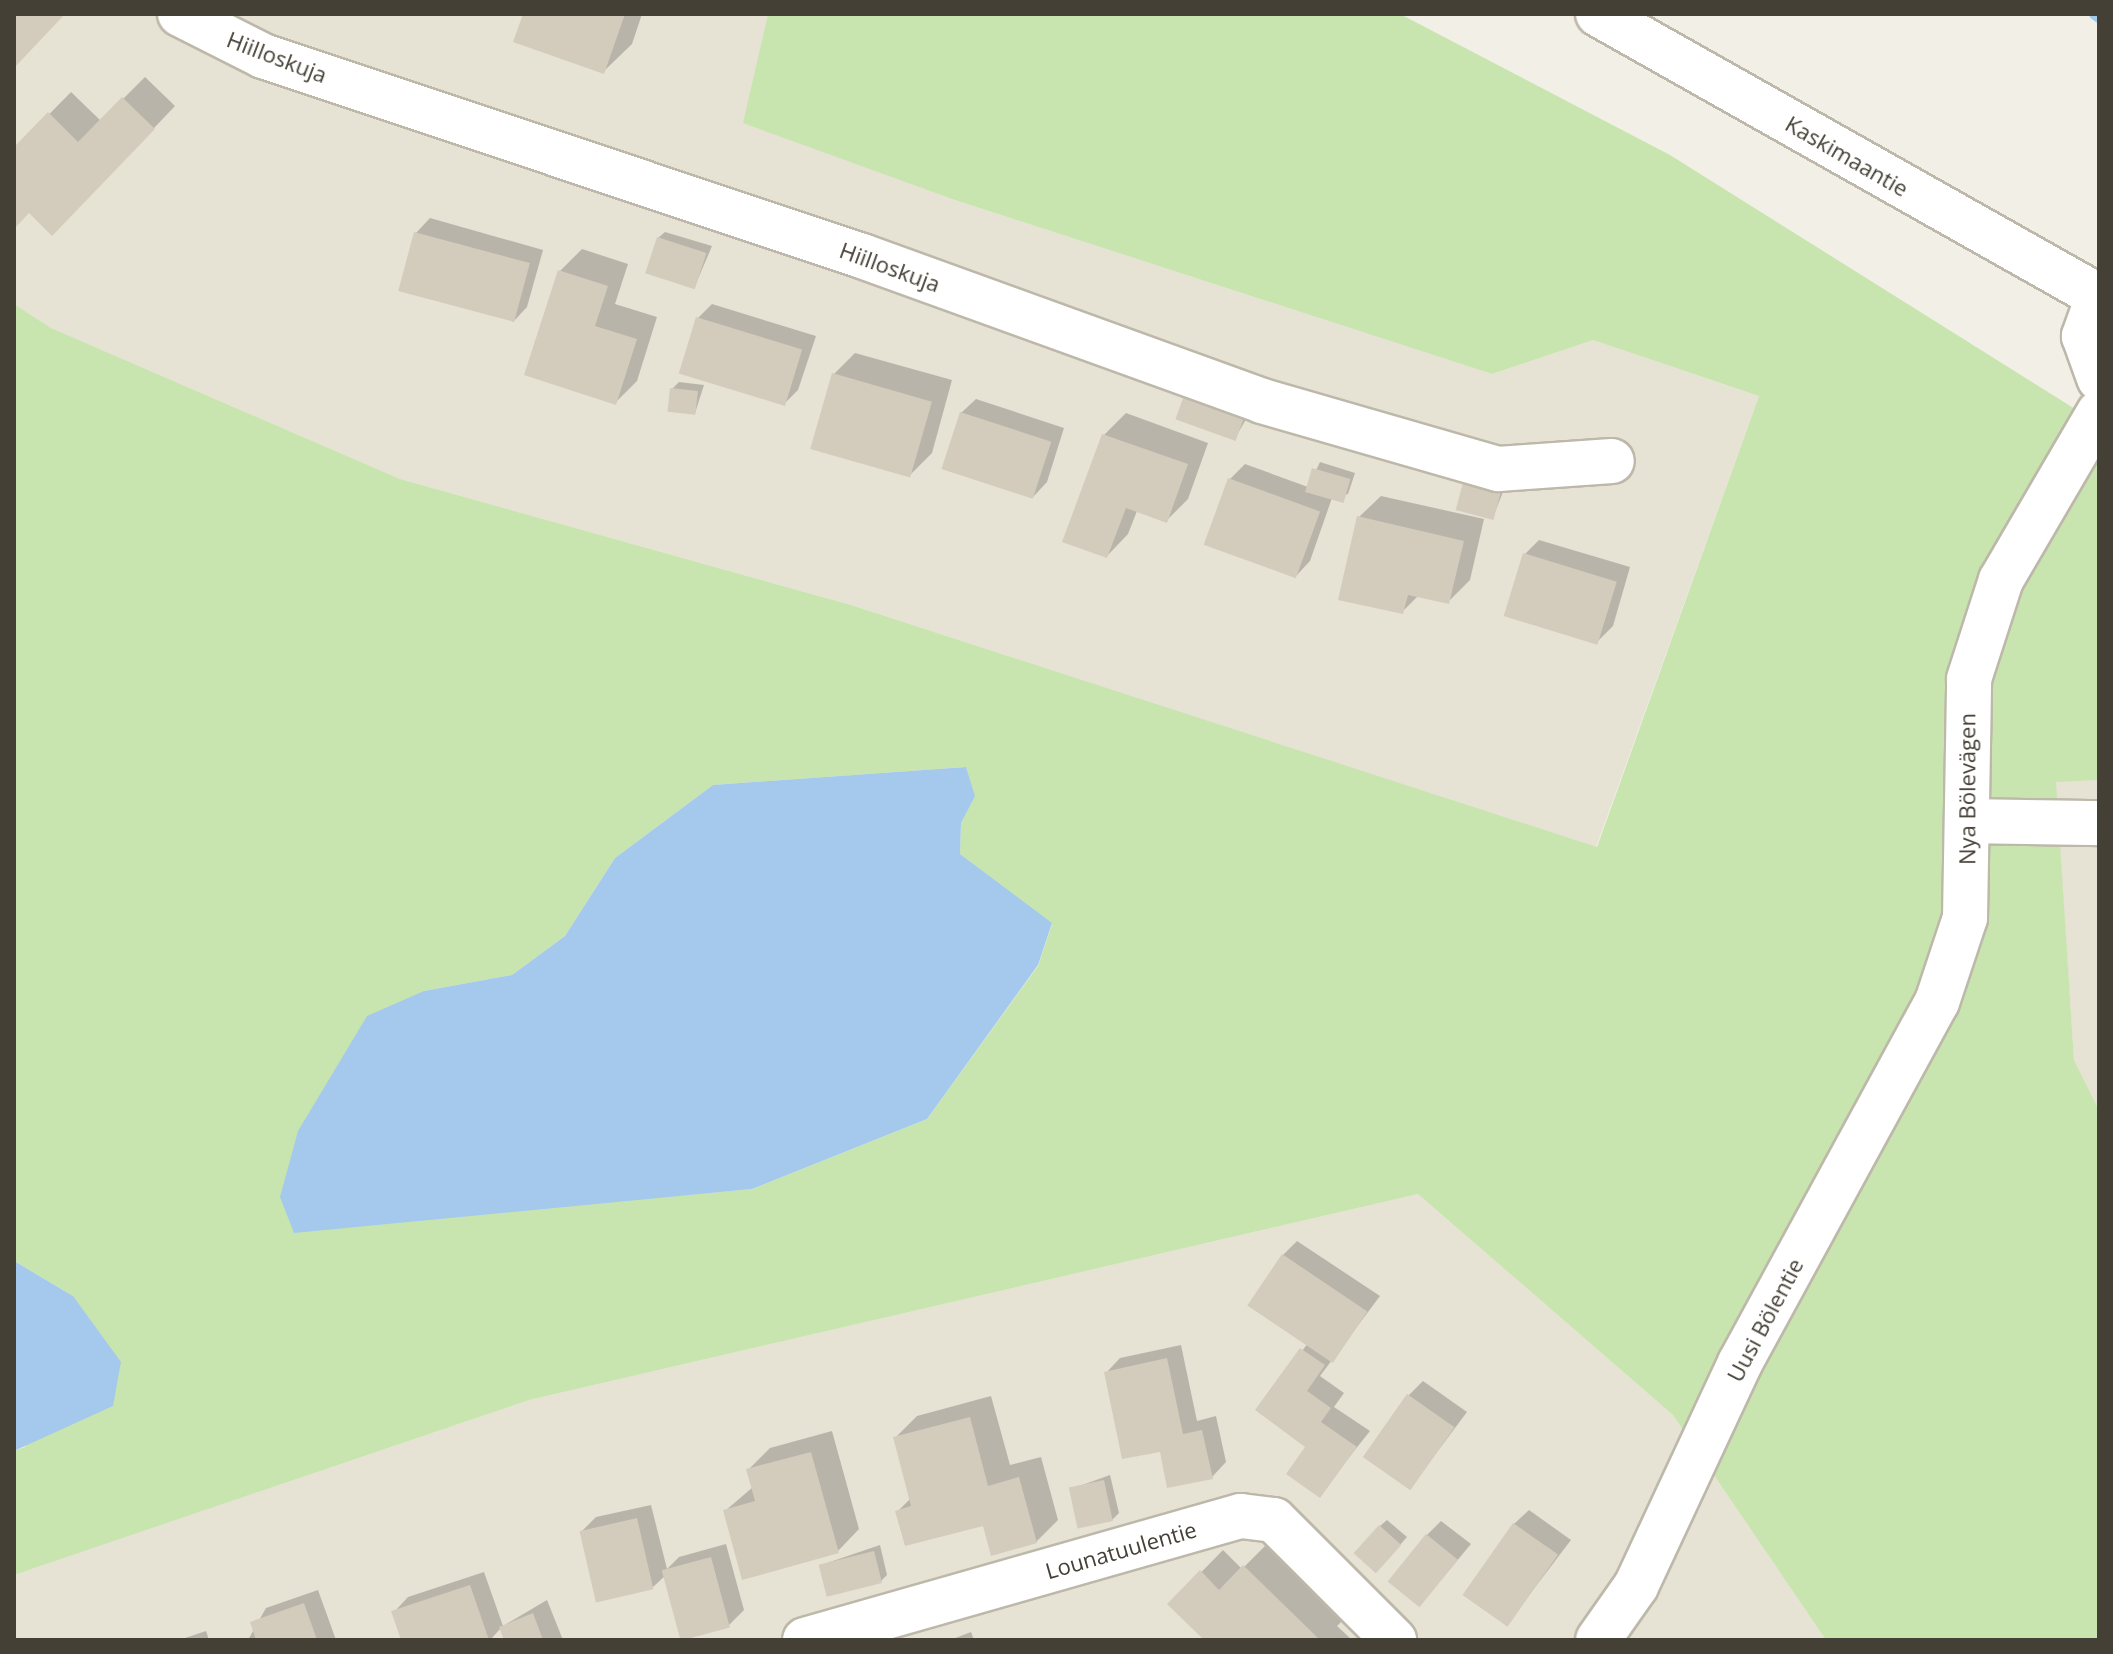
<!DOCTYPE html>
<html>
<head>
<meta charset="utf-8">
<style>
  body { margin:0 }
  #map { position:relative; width:2113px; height:1654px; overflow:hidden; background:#f2efe6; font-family:"Open Sans",sans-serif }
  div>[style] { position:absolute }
  .residential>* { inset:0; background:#e6e2d4 }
  .green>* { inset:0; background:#c8e5b0 }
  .water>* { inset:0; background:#a4c9ed }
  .shadow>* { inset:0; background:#0003 }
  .stream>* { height:12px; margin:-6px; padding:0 6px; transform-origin:6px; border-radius:6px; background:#a4c9ed }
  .building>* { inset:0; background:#d3ccbc; transform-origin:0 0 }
  .roads { filter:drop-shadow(2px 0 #bdb8a9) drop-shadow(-2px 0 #bdb8a9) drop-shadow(0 2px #bdb8a9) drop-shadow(0 -2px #bdb8a9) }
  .minor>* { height:44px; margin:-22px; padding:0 22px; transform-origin:22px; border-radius:22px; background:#fff }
  .tertiary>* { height:44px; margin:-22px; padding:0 22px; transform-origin:22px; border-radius:22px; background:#fff }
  span { translate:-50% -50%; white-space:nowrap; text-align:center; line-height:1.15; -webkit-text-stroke:6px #fff; paint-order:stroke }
  .street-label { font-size:22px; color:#444035 }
  .frame { position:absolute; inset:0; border:16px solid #444035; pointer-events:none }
</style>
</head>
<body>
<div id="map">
  <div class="residential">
    <div style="clip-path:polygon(14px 14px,768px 14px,744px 123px,952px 199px,1492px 374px,1593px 340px,1759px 396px,1596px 847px,851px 605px,400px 479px,51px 328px,14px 304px)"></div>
    <div style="clip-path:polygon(2099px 780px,2099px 1110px,2074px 1060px,2055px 781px)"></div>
    <div style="clip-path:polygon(1418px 1194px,1673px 1415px,1826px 1640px,14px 1640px,14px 1575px,529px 1400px)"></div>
  </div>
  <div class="green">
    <div style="clip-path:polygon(evenodd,768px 14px,1400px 14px,1670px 155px,2099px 424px,2099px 780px,2056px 782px,2074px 1060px,2099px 1110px,2099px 1640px,1826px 1640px,1673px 1415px,1418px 1194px,529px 1400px,14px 1575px,14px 1451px,25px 1447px,73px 1296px,14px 1261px,14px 304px,51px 328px,400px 479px,851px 605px,1597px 847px,1759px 396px,1593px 340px,1492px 374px,952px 199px,743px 123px,768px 14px,966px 767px,974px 796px,961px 823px,960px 854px,1052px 924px,1038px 966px,927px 1119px,752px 1189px,642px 1199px,424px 991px,512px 975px,565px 936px,615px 858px,713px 785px,966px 767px)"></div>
  </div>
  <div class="water">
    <div style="clip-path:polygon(966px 767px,975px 796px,961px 823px,960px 854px,1052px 923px,1038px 965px,927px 1119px,752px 1189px,294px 1233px,280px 1197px,298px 1131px,367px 1016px,424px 991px,512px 975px,565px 936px,615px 858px,713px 785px)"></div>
    <div style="clip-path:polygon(14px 1261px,73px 1296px,121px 1362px,113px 1406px,14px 1451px)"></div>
  </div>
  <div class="shadow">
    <div style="clip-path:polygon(525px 14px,642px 14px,632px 44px,603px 72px)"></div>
    <div style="clip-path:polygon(145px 77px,175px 106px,74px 212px,29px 211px,14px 226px,14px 150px,71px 92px,101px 121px)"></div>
    <div style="clip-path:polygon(430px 218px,543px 250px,527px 307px,513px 322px,416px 233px)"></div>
    <div style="clip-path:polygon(665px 232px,712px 246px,695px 286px,658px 238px)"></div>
    <div style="clip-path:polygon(582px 249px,628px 264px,615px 304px,657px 317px,637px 381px,615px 403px,560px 271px)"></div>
    <div style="clip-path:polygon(712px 304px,816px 336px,798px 390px,784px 404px,698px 318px)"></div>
    <div style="clip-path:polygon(855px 353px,952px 380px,932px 453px,910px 475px,834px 374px)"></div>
    <div style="clip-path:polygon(1202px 376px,1259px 397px,1234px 440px)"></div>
    <div style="clip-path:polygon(679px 382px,704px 385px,695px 413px,672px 389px)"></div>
    <div style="clip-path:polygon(976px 399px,1064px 428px,1047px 482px,1033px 497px,961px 413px)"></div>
    <div style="clip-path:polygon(1126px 413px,1208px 443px,1188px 499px,1166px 521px,1137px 511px,1128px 534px,1107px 556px,1104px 435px)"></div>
    <div style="clip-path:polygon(1320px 462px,1355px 473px,1348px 494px,1332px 498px,1310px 561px,1296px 576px,1230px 479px,1245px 464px,1308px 487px)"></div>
    <div style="clip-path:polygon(1507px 482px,1493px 517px,1458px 508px)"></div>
    <div style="clip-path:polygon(1381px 496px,1484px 519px,1470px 580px,1448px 602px,1419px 595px,1402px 612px,1359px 517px)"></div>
    <div style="clip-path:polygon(1539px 540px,1630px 567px,1613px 626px,1598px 641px,1525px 554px)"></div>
    <div style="clip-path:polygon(1297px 1241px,1380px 1296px,1320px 1376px,1344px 1393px,1334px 1407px,1370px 1431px,1319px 1495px,1308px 1446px,1258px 1410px,1308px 1343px,1283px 1255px)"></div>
    <div style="clip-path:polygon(1181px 1345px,1197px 1421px,1216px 1416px,1226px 1462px,1212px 1477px,1161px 1449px,1106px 1373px,1120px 1358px)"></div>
    <div style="clip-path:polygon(1423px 1381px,1467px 1412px,1410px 1488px,1409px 1395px)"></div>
    <div style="clip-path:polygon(991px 1396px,1010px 1465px,1041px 1457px,1058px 1520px,1036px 1542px,984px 1523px,898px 1511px,911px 1498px,895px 1438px,917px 1416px)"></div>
    <div style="clip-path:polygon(832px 1431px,859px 1529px,838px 1551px,725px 1511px,753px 1487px,748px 1470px,770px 1448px)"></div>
    <div style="clip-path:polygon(1110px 1475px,1119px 1513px,1112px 1520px,1071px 1489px)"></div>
    <div style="clip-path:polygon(651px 1505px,667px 1569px,679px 1557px,726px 1544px,744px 1610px,729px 1625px,666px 1575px,653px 1587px,581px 1532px,596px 1517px)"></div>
    <div style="clip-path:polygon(1529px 1510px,1571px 1540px,1507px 1624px,1514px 1524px)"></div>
    <div style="clip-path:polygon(1387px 1520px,1407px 1537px,1383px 1564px,1380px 1526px)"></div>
    <div style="clip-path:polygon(1441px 1521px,1471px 1544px,1420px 1605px,1427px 1535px)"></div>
    <div style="clip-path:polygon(880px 1545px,887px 1575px,881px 1581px,821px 1565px)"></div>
    <div style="clip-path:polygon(1266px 1545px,1343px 1620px,1337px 1626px,1352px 1640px,1206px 1640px,1170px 1604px,1223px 1550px,1242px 1569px)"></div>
    <div style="clip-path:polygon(484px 1572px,503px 1626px,547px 1600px,563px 1640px,506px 1640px,501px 1628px,490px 1640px,403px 1640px,394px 1612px,408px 1597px)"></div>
    <div style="clip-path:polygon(318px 1590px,336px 1640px,248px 1640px,266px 1608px)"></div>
    <div style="clip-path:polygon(206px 1631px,209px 1640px,179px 1640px)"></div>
    <div style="clip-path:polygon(971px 1632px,974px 1640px,950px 1640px)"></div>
  </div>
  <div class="stream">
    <div style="left:2095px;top:14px;width:5px;rotate:37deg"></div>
  </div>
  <div class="building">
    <div style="clip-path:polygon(14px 14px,65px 14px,14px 68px)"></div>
    <div style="clip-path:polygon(523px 14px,625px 14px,604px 74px,513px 42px)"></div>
    <div style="clip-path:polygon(122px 97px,155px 129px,52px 236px,29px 213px,14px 229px,14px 147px,48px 112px,78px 142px)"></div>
    <div style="left:414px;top:232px;width:120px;height:61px;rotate:15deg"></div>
    <div style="left:657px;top:237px;width:52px;height:38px;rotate:18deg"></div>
    <div style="clip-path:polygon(558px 270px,608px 286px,595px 326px,637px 339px,616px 405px,524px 375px)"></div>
    <div style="left:696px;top:317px;width:111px;height:59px;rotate:17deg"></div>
    <div style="left:832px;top:373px;width:104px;height:79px;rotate:16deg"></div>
    <div style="left:670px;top:388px;width:28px;height:24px;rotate:6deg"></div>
    <div style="left:1186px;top:390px;width:64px;height:31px;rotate:20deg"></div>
    <div style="left:960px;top:412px;width:96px;height:60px;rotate:18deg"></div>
    <div style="clip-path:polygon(1102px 434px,1188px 464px,1167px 523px,1126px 508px,1107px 558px,1062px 542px)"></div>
    <div style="left:1312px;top:468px;width:40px;height:25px;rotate:16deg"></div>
    <div style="left:1228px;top:478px;width:98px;height:71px;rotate:20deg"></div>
    <div style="left:1464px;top:479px;width:39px;height:32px;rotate:15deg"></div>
    <div style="clip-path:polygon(1357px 516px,1464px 541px,1449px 604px,1408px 595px,1403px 614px,1338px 600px)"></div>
    <div style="left:1523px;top:553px;width:98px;height:66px;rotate:17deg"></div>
    <div style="left:1282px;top:1254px;width:103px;height:62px;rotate:34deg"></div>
    <div style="clip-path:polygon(1300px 1348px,1325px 1365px,1307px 1391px,1331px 1408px,1321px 1422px,1357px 1447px,1320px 1498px,1286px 1474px,1305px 1447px,1255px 1410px)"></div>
    <div style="clip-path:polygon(1167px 1358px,1183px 1434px,1202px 1430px,1213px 1479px,1167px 1488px,1160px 1452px,1122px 1459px,1104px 1372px)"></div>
    <div style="left:1407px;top:1394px;width:58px;height:77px;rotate:35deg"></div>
    <div style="clip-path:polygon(970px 1417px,988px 1486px,1019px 1477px,1037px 1543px,991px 1556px,983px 1526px,905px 1546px,895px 1511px,911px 1506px,893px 1437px)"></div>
    <div style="clip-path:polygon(811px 1452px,839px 1553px,742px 1580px,723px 1510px,755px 1501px,746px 1469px)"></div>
    <div style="left:1104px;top:1480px;width:42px;height:36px;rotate:78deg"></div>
    <div style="left:637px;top:1518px;width:73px;height:59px;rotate:77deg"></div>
    <div style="left:1513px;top:1523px;width:55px;height:88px;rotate:35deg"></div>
    <div style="left:1379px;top:1525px;width:30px;height:38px;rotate:42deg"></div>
    <div style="left:1426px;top:1534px;width:41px;height:61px;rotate:39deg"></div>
    <div style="left:874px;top:1551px;width:33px;height:57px;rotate:76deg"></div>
    <div style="left:711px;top:1557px;width:73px;height:51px;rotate:75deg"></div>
    <div style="clip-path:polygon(1243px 1565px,1320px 1640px,1204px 1640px,1167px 1604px,1200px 1570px,1219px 1590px)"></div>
    <div style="clip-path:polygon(470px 1585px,489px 1640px,401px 1640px,391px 1611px)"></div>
    <div style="clip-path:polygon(304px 1603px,317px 1640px,256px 1640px,250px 1622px)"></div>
    <div style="clip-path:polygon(533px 1613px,543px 1640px,504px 1640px,499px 1627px)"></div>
  </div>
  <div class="roads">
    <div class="minor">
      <div style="left:180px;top:14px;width:93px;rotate:26.8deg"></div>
      <div style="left:263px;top:56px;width:632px;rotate:18.46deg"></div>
      <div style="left:862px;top:256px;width:425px;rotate:19.9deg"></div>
      <div style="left:1262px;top:401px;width:246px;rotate:16.1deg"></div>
      <div style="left:1498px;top:469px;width:114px;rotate:-4deg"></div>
      <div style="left:1969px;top:821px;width:130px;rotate:0.9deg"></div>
      <div style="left:805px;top:1640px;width:453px;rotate:-15.9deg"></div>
      <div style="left:1241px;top:1516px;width:33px;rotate:7deg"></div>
      <div style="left:1274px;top:1520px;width:170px;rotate:45deg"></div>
    </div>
    <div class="tertiary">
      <div style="left:1598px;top:14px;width:574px;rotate:29.42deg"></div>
      <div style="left:2099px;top:294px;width:45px;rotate:109.7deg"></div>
      <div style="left:2084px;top:336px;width:45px;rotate:70.3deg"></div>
      <div style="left:1598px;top:1640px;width:66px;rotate:-54.9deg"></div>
      <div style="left:1636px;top:1586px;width:246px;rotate:-65deg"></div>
      <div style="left:1740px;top:1363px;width:411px;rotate:-61.4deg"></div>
      <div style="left:1937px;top:1002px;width:89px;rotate:-71.6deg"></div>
      <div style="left:1965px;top:918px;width:239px;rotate:-89deg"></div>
      <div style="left:1969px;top:679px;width:104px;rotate:-72.1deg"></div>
      <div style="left:2001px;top:580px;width:194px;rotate:-59.7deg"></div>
    </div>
  </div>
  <div class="street-label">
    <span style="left:277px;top:57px;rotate:21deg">Hiilloskuja</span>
    <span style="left:1847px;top:156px;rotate:30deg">Kaskimaantie</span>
    <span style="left:890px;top:267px;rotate:20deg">Hiilloskuja</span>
    <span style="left:1967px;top:789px;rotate:-90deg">Nya Bölevägen</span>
    <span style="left:1765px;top:1320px;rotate:-62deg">Uusi Bölentie</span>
    <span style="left:1121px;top:1550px;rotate:-16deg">Lounatuulentie</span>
  </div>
  <div class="frame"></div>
</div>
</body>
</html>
